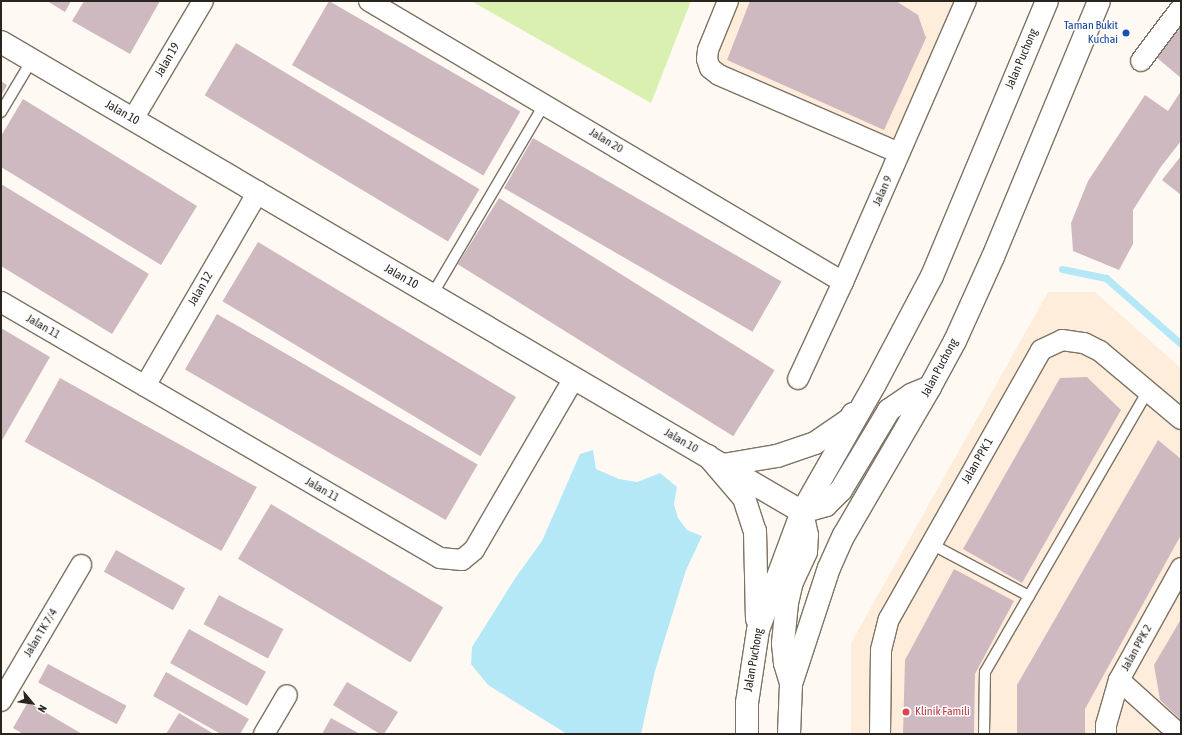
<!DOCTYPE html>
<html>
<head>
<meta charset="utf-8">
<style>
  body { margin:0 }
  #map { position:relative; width:1182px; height:735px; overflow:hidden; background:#fefaf3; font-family:"Asap Condensed",sans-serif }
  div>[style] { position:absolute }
  .commercial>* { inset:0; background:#ffeddc }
  .green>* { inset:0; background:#daf0b0 }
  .water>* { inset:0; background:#b4e8f7 }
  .stream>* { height:7px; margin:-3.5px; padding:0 3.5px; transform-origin:3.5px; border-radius:3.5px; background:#b4e8f7 }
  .building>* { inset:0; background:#cfb9c0; transform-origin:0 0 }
  .roads { filter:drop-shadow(1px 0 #7d7364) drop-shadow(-1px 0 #7d7364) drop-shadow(0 1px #7d7364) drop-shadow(0 -1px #7d7364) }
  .service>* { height:10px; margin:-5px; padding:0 5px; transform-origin:5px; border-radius:5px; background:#fff }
  .minor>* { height:20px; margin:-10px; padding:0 10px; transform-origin:10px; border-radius:10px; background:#fff }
  .tertiary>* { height:22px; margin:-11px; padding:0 11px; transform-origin:11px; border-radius:11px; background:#fff }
  .primary>* { height:22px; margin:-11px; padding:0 11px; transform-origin:11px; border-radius:11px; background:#fff }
  .dots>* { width:11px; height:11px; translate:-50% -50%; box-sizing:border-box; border:2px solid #fff; border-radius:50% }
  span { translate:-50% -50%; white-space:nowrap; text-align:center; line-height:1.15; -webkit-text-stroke:3px #fff; paint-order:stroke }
  .transit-label { font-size:12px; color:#164399 }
  .right { translate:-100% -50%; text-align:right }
  .street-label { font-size:12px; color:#29251f }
  .health-label { font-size:12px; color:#be3a42 }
  .left { translate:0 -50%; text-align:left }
  .frame { position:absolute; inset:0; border:2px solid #29251f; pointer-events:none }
  .north { position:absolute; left:12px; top:683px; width:40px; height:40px; -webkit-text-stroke:3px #fff; paint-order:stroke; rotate:119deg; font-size:11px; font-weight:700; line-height:16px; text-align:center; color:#29251f }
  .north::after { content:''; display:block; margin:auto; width:14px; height:18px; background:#29251f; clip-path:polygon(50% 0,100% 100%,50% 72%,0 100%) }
</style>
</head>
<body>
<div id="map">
  <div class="commercial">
    <div style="clip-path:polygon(736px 1px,953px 1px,955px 2px,895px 140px,724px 68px,717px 62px,716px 52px)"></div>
    <div style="clip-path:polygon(1048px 292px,1095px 292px,1181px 368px,1181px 734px,851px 734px,851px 643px)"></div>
  </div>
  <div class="green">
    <div style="clip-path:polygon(471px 1px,691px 1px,651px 103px)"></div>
  </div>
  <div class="water">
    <div style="clip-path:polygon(593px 450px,596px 469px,619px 479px,637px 482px,660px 473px,677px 487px,674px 504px,678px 518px,687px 530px,702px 536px,686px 570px,673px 612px,655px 671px,641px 734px,567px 734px,488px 685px,471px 664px,472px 647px,516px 577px,542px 541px,580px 454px)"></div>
  </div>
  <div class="stream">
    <div style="left:1062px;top:269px;width:45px;rotate:11.6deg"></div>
    <div style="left:1106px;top:278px;width:100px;rotate:41.3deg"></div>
  </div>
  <div class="building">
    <div style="clip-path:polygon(47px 1px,71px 1px,65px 12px)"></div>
    <div style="clip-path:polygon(84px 1px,160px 1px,130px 54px,72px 21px)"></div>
    <div style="left:329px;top:1px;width:221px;height:74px;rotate:30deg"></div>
    <div style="clip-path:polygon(750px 1px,896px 1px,918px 15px,926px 38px,884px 130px,727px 60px)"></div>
    <div style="clip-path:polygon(1181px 27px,1181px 78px,1156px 57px)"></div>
    <div style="left:236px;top:43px;width:284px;height:61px;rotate:31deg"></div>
    <div style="clip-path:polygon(1px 81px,7px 85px,1px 96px)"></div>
    <div style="clip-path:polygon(1181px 91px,1181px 141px,1160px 168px,1133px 210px,1133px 244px,1119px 270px,1073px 251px,1071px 223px,1088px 181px,1145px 95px,1168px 111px)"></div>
    <div style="clip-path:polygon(23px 99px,197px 206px,161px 265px,1px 167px,1px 136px)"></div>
    <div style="left:533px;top:138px;width:287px;height:58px;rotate:30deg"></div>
    <div style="clip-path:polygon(1181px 156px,1181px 195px,1162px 180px)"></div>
    <div style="clip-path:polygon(1px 184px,149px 274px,112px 334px,1px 266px)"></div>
    <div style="left:499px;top:198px;width:325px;height:78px;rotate:32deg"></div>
    <div style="left:258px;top:242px;width:301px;height:69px;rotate:31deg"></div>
    <div style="left:217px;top:314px;width:301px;height:64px;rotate:30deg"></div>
    <div style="clip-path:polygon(1px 328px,50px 357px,1px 442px)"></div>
    <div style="clip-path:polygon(1087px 377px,1121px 410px,1022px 583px,963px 549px,1060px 378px)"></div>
    <div style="left:60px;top:378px;width:225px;height:73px;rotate:29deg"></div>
    <div style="clip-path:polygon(1158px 440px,1181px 459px,1181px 535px,1085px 709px,1085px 734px,1017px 734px,1017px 685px)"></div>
    <div style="left:271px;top:504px;width:201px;height:64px;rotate:31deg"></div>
    <div style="left:116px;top:550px;width:79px;height:25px;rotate:29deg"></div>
    <div style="clip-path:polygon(954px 569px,1014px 601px,975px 674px,974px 734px,903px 734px,905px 660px)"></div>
    <div style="left:219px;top:595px;width:73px;height:33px;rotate:28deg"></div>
    <div style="clip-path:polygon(1181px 619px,1181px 720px,1160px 700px,1154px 665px)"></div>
    <div style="left:189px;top:629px;width:88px;height:39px;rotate:29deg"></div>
    <div style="left:48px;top:664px;width:89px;height:21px;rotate:28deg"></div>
    <div style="clip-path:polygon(166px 672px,249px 719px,240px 734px,221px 734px,153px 696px)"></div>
    <div style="clip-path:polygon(347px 682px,398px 712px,384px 734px,380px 734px,333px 705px)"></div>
    <div style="clip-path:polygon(28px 702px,82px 734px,23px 734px,13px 728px)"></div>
    <div style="clip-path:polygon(179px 713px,214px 734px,166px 734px)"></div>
    <div style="clip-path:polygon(331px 718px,360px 734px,322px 734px)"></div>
  </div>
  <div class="roads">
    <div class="service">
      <div style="left:1px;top:112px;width:61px;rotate:-59.2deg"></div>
      <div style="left:432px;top:295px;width:221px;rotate:-59.5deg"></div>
      <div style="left:931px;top:544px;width:111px;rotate:28deg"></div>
      <div style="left:984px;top:734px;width:62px;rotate:-89.1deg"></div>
      <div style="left:985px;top:672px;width:325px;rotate:-59.9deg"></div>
    </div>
    <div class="minor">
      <div style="left:369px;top:1px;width:551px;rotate:30.66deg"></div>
      <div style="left:728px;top:1px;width:53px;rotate:112.2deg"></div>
      <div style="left:708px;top:50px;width:9px;rotate:96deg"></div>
      <div style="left:707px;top:59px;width:9px;rotate:72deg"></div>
      <div style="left:710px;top:68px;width:11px;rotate:38deg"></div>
      <div style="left:719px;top:75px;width:196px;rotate:23.4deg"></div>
      <div style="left:1141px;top:61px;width:66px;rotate:-53deg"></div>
      <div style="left:133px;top:119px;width:137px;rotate:-59.3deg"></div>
      <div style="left:1px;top:302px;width:508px;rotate:30.25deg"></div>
      <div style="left:440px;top:558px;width:22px;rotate:5deg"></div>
      <div style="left:462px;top:560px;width:16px;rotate:-40deg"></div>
      <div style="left:474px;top:550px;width:199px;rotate:-59.8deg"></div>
      <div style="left:798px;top:379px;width:107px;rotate:-65.1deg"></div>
      <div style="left:843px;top:282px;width:307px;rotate:-66.4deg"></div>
      <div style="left:145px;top:386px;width:225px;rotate:-59.8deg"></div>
      <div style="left:1119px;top:680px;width:81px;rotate:42deg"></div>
      <div style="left:1px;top:701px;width:158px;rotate:-59.5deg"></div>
      <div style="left:264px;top:734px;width:45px;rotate:-59.5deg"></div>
      <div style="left:880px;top:734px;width:84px;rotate:-89.3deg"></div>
      <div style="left:881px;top:650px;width:32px;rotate:-76deg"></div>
      <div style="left:889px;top:619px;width:309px;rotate:-60.5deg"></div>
      <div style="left:1041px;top:350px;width:23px;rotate:-25deg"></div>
      <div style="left:1062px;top:340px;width:22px;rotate:8deg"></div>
      <div style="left:1084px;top:343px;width:18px;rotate:27deg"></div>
      <div style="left:1100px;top:351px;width:106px;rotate:40deg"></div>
      <div style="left:1106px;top:734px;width:9px;rotate:-90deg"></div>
      <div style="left:1106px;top:725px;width:47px;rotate:-73.9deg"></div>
      <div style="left:1119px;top:680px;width:128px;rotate:-61deg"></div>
    </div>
    <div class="tertiary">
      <div style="left:1px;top:42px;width:929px;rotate:30.4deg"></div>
    </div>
    <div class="primary">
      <div style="left:708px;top:456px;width:55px;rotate:49.4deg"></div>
      <div style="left:744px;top:498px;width:35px;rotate:72deg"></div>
      <div style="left:755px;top:531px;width:88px;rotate:88.7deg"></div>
      <div style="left:723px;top:465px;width:55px;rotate:-9.5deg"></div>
      <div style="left:777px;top:456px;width:40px;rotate:-18.9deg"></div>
      <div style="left:815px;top:443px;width:42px;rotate:-34.4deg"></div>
      <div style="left:850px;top:419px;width:6px;rotate:-59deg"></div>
      <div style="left:802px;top:512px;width:25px;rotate:-16deg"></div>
      <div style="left:826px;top:505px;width:21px;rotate:-45deg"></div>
      <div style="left:841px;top:490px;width:93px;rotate:-59deg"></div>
      <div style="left:889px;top:410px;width:27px;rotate:-34deg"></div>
      <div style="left:911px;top:395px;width:21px;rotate:-23deg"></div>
      <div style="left:791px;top:683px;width:21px;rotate:-107deg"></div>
      <div style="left:785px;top:663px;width:20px;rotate:-96deg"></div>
      <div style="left:783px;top:643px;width:40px;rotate:-84.3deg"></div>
      <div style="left:787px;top:603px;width:22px;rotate:-77deg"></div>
      <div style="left:792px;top:582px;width:33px;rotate:-65deg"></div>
      <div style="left:806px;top:552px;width:17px;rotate:-87deg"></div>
      <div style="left:807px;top:535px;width:23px;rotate:-103deg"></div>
      <div style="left:747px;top:734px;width:31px;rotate:-90deg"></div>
      <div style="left:747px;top:703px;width:74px;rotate:-81.4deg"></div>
      <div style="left:758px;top:630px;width:126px;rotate:-69.6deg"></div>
      <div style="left:802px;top:512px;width:147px;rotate:-60.3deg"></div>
      <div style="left:875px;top:384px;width:122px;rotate:-62.2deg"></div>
      <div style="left:932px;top:276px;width:298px;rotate:-67.3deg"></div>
      <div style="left:789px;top:734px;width:50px;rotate:-87.7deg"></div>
      <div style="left:791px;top:684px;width:122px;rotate:-71.9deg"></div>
      <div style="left:829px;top:568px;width:36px;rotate:-66deg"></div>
      <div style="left:844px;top:535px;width:171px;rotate:-59.8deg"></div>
      <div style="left:930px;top:387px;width:52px;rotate:-61.5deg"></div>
      <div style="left:955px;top:341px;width:92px;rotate:-65.7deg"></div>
      <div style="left:993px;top:257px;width:277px;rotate:-67.5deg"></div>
    </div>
  </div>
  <div class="dots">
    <div style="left:1126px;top:33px;background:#1a4fb4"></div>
    <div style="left:906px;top:712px;background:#e0444e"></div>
  </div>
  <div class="transit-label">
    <span class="right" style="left:1118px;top:33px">Taman Bukit<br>Kuchai</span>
  </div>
  <div class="street-label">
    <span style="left:1022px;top:59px;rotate:-67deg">Jalan Puchong</span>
    <span style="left:168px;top:60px;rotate:-60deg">Jalan 19</span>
    <span style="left:122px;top:113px;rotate:30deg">Jalan 10</span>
    <span style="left:606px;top:141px;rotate:31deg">Jalan 20</span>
    <span style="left:883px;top:191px;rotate:-66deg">Jalan 9</span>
    <span style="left:401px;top:277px;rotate:30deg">Jalan 10</span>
    <span style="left:201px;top:289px;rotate:-60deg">Jalan 12</span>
    <span style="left:43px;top:327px;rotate:30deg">Jalan 11</span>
    <span style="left:940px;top:368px;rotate:-62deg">Jalan Puchong</span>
    <span style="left:681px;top:441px;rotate:30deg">Jalan 10</span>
    <span style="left:978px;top:461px;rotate:-60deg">Jalan PPK 1</span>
    <span style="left:322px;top:490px;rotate:30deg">Jalan 11</span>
    <span style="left:41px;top:633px;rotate:-59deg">Jalan TK 7/4</span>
    <span style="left:1137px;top:648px;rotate:-61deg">Jalan PPK 2</span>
    <span style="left:754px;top:660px;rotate:-80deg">Jalan Puchong</span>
  </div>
  <div class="health-label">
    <span class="left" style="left:915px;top:712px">Klinik Famili</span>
  </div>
  <div class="frame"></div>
  <div class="north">N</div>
</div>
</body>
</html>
